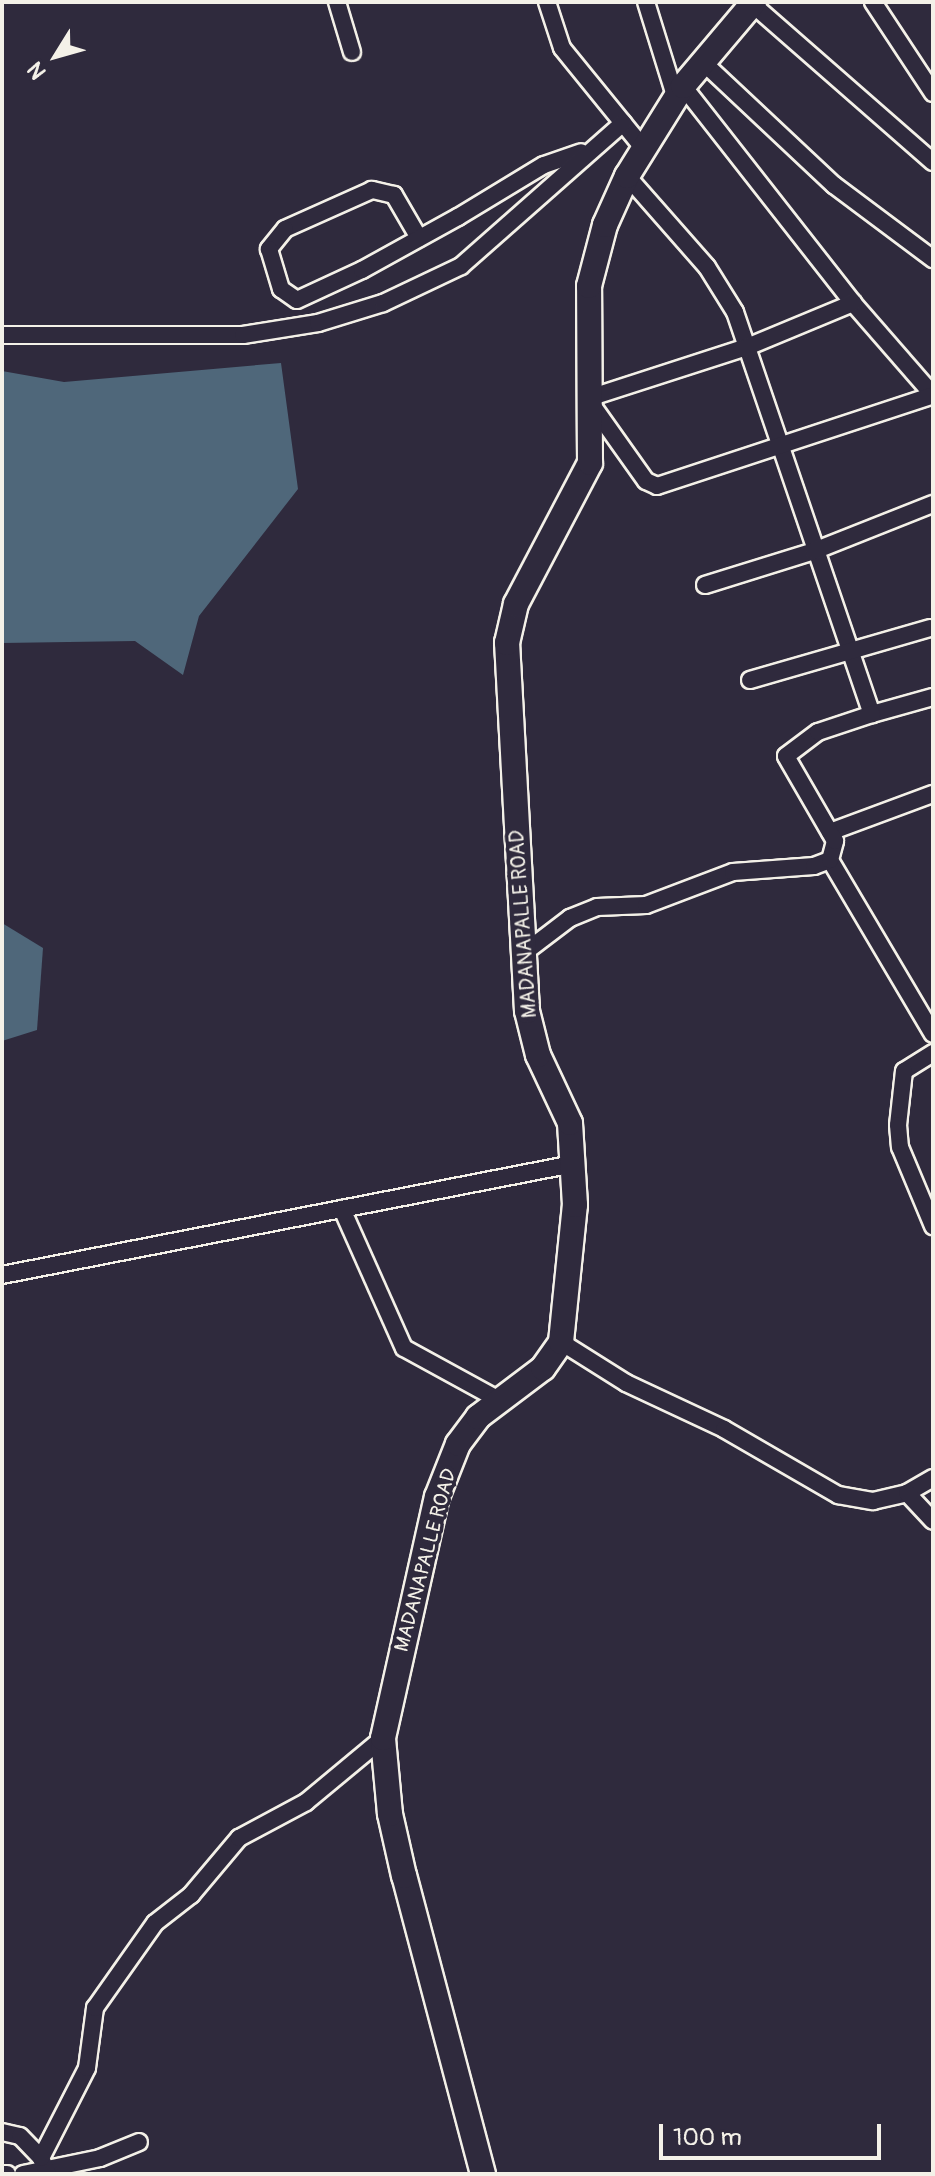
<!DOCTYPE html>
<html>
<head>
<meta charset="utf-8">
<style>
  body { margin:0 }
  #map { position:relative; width:935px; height:2176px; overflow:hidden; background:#2f2a3d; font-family:Pangolin,sans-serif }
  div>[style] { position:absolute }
  .water>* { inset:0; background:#4f677a }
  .roads { filter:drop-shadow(2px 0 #f4f1e8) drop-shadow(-2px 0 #f4f1e8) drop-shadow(0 2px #f4f1e8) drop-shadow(0 -2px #f4f1e8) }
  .minor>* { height:16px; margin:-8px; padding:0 8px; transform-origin:8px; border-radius:8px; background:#2f2a3d }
  .secondary>* { height:24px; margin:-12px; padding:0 12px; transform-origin:12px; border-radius:12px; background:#2f2a3d }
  span { translate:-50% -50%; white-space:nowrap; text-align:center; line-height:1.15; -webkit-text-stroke:7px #2f2a3d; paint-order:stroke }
  .street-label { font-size:20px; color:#f4f1e8 }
  .frame { position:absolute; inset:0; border:4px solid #f4f1e8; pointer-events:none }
  .north { position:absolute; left:16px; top:16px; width:80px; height:80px; -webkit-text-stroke:6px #2f2a3d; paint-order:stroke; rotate:233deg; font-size:22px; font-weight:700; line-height:32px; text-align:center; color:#f4f1e8 }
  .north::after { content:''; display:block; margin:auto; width:28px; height:36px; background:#f4f1e8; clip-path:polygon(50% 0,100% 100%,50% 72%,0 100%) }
  .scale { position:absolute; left:659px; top:2124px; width:222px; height:36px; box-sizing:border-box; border:4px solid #f4f1e8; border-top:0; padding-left:10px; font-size:24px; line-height:28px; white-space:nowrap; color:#f4f1e8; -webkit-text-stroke:6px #2f2a3d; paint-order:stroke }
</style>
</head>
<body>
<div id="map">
  <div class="water">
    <div style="clip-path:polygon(281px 363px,298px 489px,199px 616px,183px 675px,135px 641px,2px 643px,2px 371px,64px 382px)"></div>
    <div style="clip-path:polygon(2px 923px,43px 948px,37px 1030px,2px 1041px)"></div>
  </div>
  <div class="roads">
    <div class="minor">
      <div style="left:337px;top:2px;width:52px;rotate:73.3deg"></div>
      <div style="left:547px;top:2px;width:48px;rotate:71.9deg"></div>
      <div style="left:562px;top:48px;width:130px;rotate:50.9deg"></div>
      <div style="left:646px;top:2px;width:102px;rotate:72.8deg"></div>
      <div style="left:750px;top:2px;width:243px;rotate:41.2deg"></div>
      <div style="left:873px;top:2px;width:109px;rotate:56.6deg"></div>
      <div style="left:705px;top:64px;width:177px;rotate:43.2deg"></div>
      <div style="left:834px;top:185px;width:124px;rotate:36.8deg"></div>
      <div style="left:683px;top:86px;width:276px;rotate:51.9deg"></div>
      <div style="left:853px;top:303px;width:122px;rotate:49deg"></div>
      <div style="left:627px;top:176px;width:121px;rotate:48.7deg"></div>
      <div style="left:707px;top:267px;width:53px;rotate:58.1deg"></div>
      <div style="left:735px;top:312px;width:425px;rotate:71.2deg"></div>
      <div style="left:872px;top:714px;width:63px;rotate:-15.6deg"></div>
      <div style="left:419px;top:238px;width:50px;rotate:-120.2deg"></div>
      <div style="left:394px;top:195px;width:23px;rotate:-167deg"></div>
      <div style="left:372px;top:190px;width:95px;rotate:155.9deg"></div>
      <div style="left:285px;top:229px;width:26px;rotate:129deg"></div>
      <div style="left:269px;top:249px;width:42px;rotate:73.3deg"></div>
      <div style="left:281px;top:289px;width:19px;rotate:35deg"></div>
      <div style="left:297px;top:300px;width:72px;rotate:-24.8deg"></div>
      <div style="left:362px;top:270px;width:110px;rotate:-28.9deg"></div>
      <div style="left:458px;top:217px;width:100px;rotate:-31.2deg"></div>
      <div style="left:544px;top:165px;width:39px;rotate:-19deg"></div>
      <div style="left:2px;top:335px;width:241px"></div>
      <div style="left:243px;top:335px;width:76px;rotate:-9.1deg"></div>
      <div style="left:318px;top:323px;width:68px;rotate:-17.1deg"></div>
      <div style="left:383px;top:303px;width:86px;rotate:-25.4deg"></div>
      <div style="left:461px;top:266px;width:216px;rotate:-41.4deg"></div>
      <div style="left:592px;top:397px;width:163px;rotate:-17.9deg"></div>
      <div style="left:747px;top:347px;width:115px;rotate:-22.5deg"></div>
      <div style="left:592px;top:405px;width:93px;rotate:54.6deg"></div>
      <div style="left:646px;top:481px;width:12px;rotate:24deg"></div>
      <div style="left:657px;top:486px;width:291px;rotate:-18.2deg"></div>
      <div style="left:705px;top:585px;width:114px;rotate:-17.3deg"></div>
      <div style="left:814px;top:551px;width:128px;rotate:-21.6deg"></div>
      <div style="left:750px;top:680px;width:187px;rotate:-16.1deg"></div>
      <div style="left:830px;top:832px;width:110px;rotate:-20.3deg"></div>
      <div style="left:830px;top:860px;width:202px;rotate:59.4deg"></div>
      <div style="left:524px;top:953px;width:58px;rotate:-37.3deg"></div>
      <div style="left:570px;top:918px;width:29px;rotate:-22deg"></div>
      <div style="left:597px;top:907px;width:49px;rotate:-2.3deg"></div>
      <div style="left:646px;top:905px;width:93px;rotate:-20.8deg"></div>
      <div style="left:733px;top:872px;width:81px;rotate:-4.2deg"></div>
      <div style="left:814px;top:866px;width:17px;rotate:-21deg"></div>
      <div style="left:830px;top:860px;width:20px;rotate:-75deg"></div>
      <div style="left:835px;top:841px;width:98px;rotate:-120deg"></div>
      <div style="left:786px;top:756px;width:40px;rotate:-37deg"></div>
      <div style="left:818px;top:732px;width:57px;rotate:-18.4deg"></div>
      <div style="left:933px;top:1053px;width:34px;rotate:148deg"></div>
      <div style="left:904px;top:1071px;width:54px;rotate:96.3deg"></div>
      <div style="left:898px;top:1125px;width:22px;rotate:85deg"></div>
      <div style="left:900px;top:1147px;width:86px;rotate:67.3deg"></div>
      <div style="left:342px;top:1209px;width:152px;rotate:66deg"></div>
      <div style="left:404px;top:1348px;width:111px;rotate:28.7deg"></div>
      <div style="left:2px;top:1275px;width:582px;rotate:-11deg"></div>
      <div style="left:561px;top:1342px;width:77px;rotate:32.2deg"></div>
      <div style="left:626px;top:1383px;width:108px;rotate:25.1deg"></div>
      <div style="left:724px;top:1429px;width:132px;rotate:30.1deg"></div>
      <div style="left:838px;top:1495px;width:36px;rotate:10deg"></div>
      <div style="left:873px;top:1501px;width:35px;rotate:-13deg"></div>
      <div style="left:907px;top:1493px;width:30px;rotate:-30deg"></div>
      <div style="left:907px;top:1493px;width:38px;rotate:47deg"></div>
      <div style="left:2px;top:2132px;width:18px;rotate:13deg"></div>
      <div style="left:20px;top:2136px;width:30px;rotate:46deg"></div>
      <div style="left:2px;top:2174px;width:5px"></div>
      <div style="left:23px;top:2174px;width:79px;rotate:-11.7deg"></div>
      <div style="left:100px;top:2158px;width:42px;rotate:-22.3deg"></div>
      <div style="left:48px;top:2174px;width:17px;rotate:-114deg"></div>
      <div style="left:41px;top:2158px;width:101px;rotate:-62.9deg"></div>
      <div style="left:87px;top:2068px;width:61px;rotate:-82.4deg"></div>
      <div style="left:95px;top:2008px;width:104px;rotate:-54.8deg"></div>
      <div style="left:155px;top:1923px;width:46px;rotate:-37.9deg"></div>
      <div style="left:191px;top:1895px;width:75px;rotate:-49.9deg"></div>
      <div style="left:239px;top:1838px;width:76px;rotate:-28.2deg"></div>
      <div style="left:306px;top:1802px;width:100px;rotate:-39.7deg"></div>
    </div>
    <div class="secondary">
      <div style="left:483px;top:2174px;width:308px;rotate:-104.8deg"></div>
      <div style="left:404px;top:1876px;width:64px;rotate:-102.7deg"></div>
      <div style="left:390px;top:1814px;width:76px;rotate:-95.3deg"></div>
      <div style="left:383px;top:1738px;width:247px;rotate:-77.4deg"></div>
      <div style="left:437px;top:1497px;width:57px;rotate:-68.4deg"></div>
      <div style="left:458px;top:1444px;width:34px;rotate:-53deg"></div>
      <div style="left:478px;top:1417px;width:81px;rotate:-37deg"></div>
      <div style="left:543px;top:1368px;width:32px;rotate:-55deg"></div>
      <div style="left:561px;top:1342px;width:138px;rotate:-84.2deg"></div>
      <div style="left:575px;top:1205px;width:82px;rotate:-93.5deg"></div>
      <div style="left:570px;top:1123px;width:75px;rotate:-115.2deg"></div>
      <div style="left:538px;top:1055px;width:45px;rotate:-104deg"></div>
      <div style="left:527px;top:1011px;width:369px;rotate:-93.1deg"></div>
      <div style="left:507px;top:643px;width:40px;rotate:-77deg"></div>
      <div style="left:516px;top:604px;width:159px;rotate:-62.3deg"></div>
      <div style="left:590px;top:463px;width:177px;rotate:-90.3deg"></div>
      <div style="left:589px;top:286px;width:63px;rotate:-75.3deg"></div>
      <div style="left:605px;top:225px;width:54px;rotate:-65.8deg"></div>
      <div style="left:627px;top:176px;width:106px;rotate:-58.1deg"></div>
      <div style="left:683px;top:86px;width:110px;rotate:-49.8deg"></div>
    </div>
  </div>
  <div class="street-label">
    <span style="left:523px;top:924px;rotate:-94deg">MADANAPALLE ROAD</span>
    <span style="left:425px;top:1560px;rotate:-75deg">MADANAPALLE ROAD</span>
  </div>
  <div class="frame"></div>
  <div class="north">N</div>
  <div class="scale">100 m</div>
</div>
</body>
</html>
